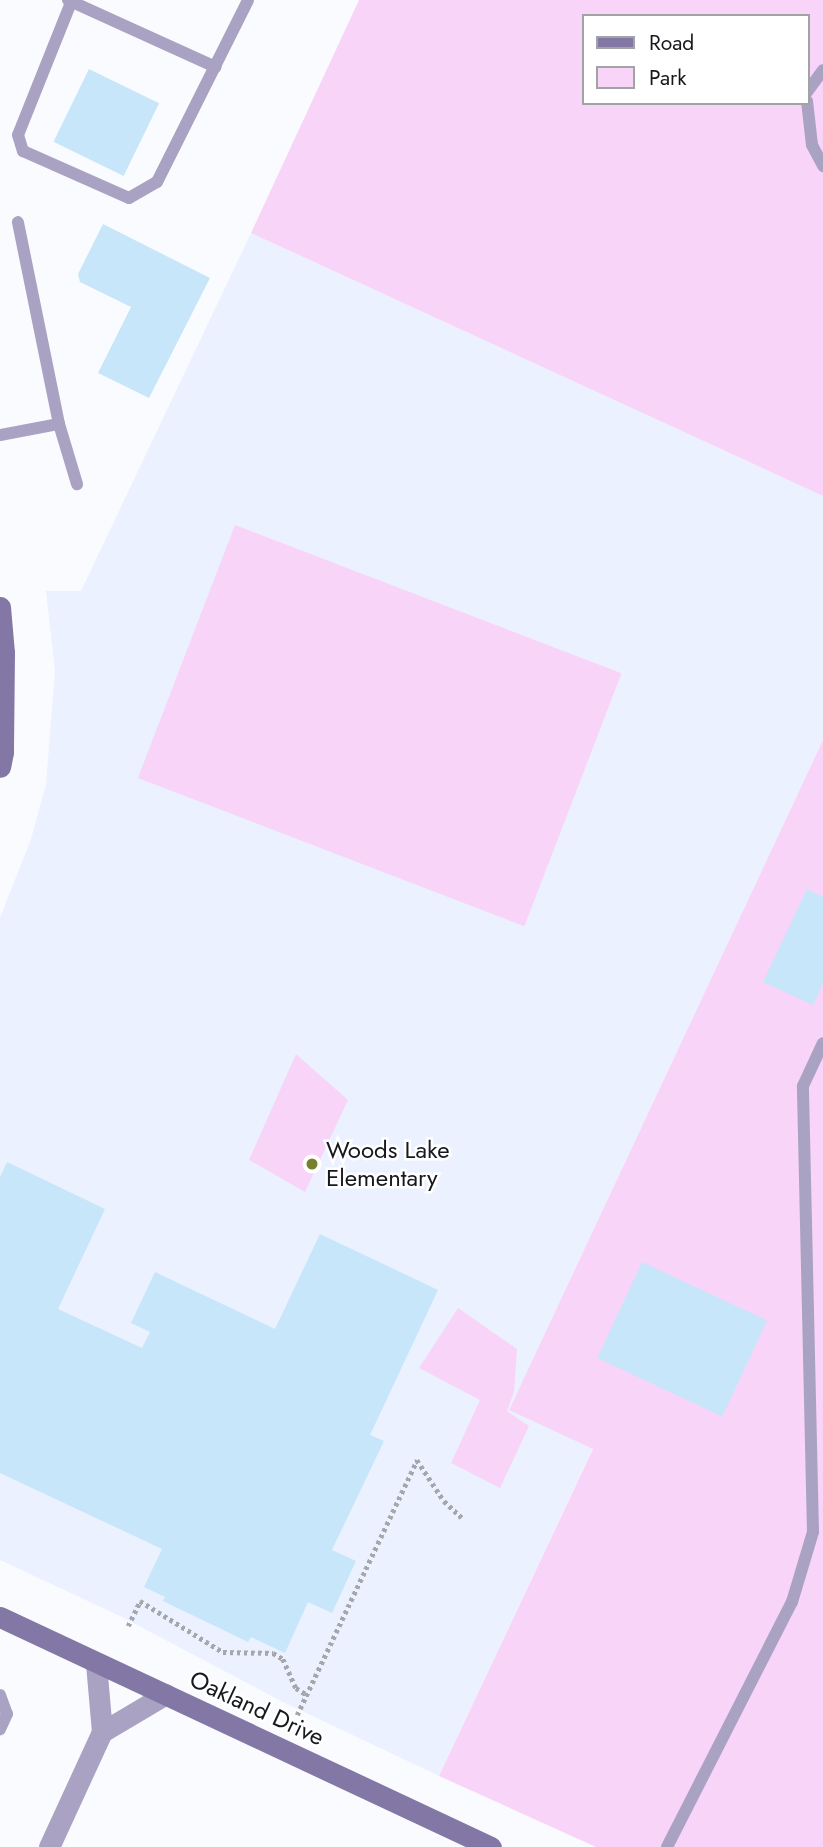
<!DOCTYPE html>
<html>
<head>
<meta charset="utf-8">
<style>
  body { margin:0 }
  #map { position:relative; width:823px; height:1847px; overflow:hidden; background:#fafbfe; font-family:Jost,sans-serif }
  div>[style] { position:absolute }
  .built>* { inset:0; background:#ebf1ff }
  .green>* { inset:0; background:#f8d4f9; transform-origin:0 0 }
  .building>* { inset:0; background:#c7e6fa; transform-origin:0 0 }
  .path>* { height:4.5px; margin-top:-2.25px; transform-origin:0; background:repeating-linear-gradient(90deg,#a6a7ab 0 3.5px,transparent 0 7px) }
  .lane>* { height:12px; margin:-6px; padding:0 6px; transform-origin:6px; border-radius:6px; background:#a9a2c3 }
  .street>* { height:21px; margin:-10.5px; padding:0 10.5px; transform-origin:10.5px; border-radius:10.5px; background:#a9a2c3 }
  .secondary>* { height:21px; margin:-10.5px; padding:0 10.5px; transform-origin:10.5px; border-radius:10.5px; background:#8377a6 }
  .dots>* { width:19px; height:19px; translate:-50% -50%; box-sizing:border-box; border:4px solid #fff; border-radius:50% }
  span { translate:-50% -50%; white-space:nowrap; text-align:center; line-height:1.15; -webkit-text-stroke:5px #fff; paint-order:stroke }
  .poi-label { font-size:24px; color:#16181d }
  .left { translate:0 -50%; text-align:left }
  .street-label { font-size:24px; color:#16181d }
  .legend { position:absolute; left:582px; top:14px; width:228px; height:91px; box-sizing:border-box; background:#fff; border:2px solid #a2a3a5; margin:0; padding:9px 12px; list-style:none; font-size:21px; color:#16181d }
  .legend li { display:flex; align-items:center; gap:14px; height:35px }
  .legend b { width:35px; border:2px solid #a2a3a5 }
</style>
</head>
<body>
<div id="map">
  <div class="built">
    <div style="clip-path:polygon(251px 233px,823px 496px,823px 740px,509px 1410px,593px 1448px,439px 1776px,281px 1701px,120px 1616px,0 1560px,0 918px,31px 839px,46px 785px,55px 671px,46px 591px,81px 591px)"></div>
  </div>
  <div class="green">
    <div style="clip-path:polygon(evenodd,359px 0,823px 0,823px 496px,251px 233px,359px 0,583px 16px,807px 16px,807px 103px,583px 103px,583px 16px)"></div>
    <div style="left:235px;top:525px;width:414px;height:271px;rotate:21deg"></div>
    <div style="clip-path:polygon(823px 740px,823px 1847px,596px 1847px,439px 1776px,593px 1449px,509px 1410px)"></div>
    <div style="clip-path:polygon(296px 1054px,348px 1100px,305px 1192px,249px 1160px)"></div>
    <div style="clip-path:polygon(458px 1308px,517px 1349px,514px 1392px,507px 1411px,529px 1426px,500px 1488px,451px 1463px,480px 1400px,419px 1368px)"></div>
  </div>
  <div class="building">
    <div style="left:89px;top:69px;width:78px;height:81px;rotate:26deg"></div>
    <div style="clip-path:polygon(103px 224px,210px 278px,149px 398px,98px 373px,131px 307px,80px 282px,78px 274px)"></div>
    <div style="clip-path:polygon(807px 889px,823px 897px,823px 983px,813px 1005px,763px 982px)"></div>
    <div style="clip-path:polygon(7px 1162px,105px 1209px,58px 1309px,142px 1348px,150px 1332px,131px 1323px,155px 1272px,275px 1329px,320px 1234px,438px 1290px,370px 1435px,384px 1441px,332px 1550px,356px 1561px,332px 1613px,308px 1602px,285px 1653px,251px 1637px,248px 1642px,163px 1601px,165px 1597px,144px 1587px,162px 1549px,0 1473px,0 1177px)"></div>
    <div style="left:642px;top:1262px;width:138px;height:106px;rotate:25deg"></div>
  </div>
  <div class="path">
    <div style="left:128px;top:1626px;width:28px;rotate:-64deg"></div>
    <div style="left:140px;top:1601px;width:97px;rotate:31.6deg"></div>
    <div style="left:223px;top:1652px;width:50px;rotate:1.1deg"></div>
    <div style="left:273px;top:1653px;width:12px;rotate:31deg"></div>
    <div style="left:283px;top:1659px;width:32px;rotate:66deg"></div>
    <div style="left:296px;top:1688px;width:13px;rotate:32deg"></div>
    <div style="left:297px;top:1715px;width:282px;rotate:-64.8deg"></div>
    <div style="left:417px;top:1460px;width:49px;rotate:56.6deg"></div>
    <div style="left:444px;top:1501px;width:26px;rotate:43deg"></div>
  </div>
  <div class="lane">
    <div style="left:68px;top:0;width:162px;rotate:24.4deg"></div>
    <div style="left:72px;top:0;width:145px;rotate:111.8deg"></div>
    <div style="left:18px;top:135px;width:17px;rotate:73deg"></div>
    <div style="left:23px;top:151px;width:116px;rotate:23.9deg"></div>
    <div style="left:129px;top:198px;width:32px;rotate:-30deg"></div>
    <div style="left:157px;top:182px;width:203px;rotate:-63.4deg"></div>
    <div style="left:807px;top:92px;width:27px;rotate:-54deg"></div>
    <div style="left:807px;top:101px;width:44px;rotate:83.5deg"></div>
    <div style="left:812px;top:145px;width:24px;rotate:62deg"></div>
    <div style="left:59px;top:424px;width:63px;rotate:73.3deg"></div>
    <div style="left:0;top:435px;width:60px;rotate:-10.6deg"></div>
    <div style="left:59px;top:424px;width:206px;rotate:-101.5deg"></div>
    <div style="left:0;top:1695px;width:20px;rotate:70deg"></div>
    <div style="left:7px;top:1714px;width:17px;rotate:115deg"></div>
    <div style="left:667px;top:1847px;width:275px;rotate:-63deg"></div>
    <div style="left:792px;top:1602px;width:73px;rotate:-73.3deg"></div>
    <div style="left:813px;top:1532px;width:446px;rotate:-91.3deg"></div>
    <div style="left:803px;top:1086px;width:47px;rotate:-65.1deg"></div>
  </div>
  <div class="street">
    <div style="left:102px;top:1732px;width:74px;rotate:-30.7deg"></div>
    <div style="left:49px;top:1847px;width:127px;rotate:-65.3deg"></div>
    <div style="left:102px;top:1732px;width:69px;rotate:-95deg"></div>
  </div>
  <div class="secondary">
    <div style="left:0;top:607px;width:46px;rotate:85deg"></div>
    <div style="left:4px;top:653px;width:99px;rotate:90.6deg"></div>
    <div style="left:3px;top:752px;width:15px;rotate:101deg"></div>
    <div style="left:0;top:1617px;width:542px;rotate:25.1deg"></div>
  </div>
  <div class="dots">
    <div style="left:312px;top:1164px;background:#76802c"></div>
  </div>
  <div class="poi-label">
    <span class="left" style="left:326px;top:1164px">Woods Lake<br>Elementary</span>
  </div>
  <div class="street-label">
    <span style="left:257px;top:1708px;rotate:25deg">Oakland Drive</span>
  </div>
  <ul class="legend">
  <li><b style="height:9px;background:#8377a6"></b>Road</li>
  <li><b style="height:19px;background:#f8d4f9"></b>Park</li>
  </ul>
</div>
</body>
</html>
